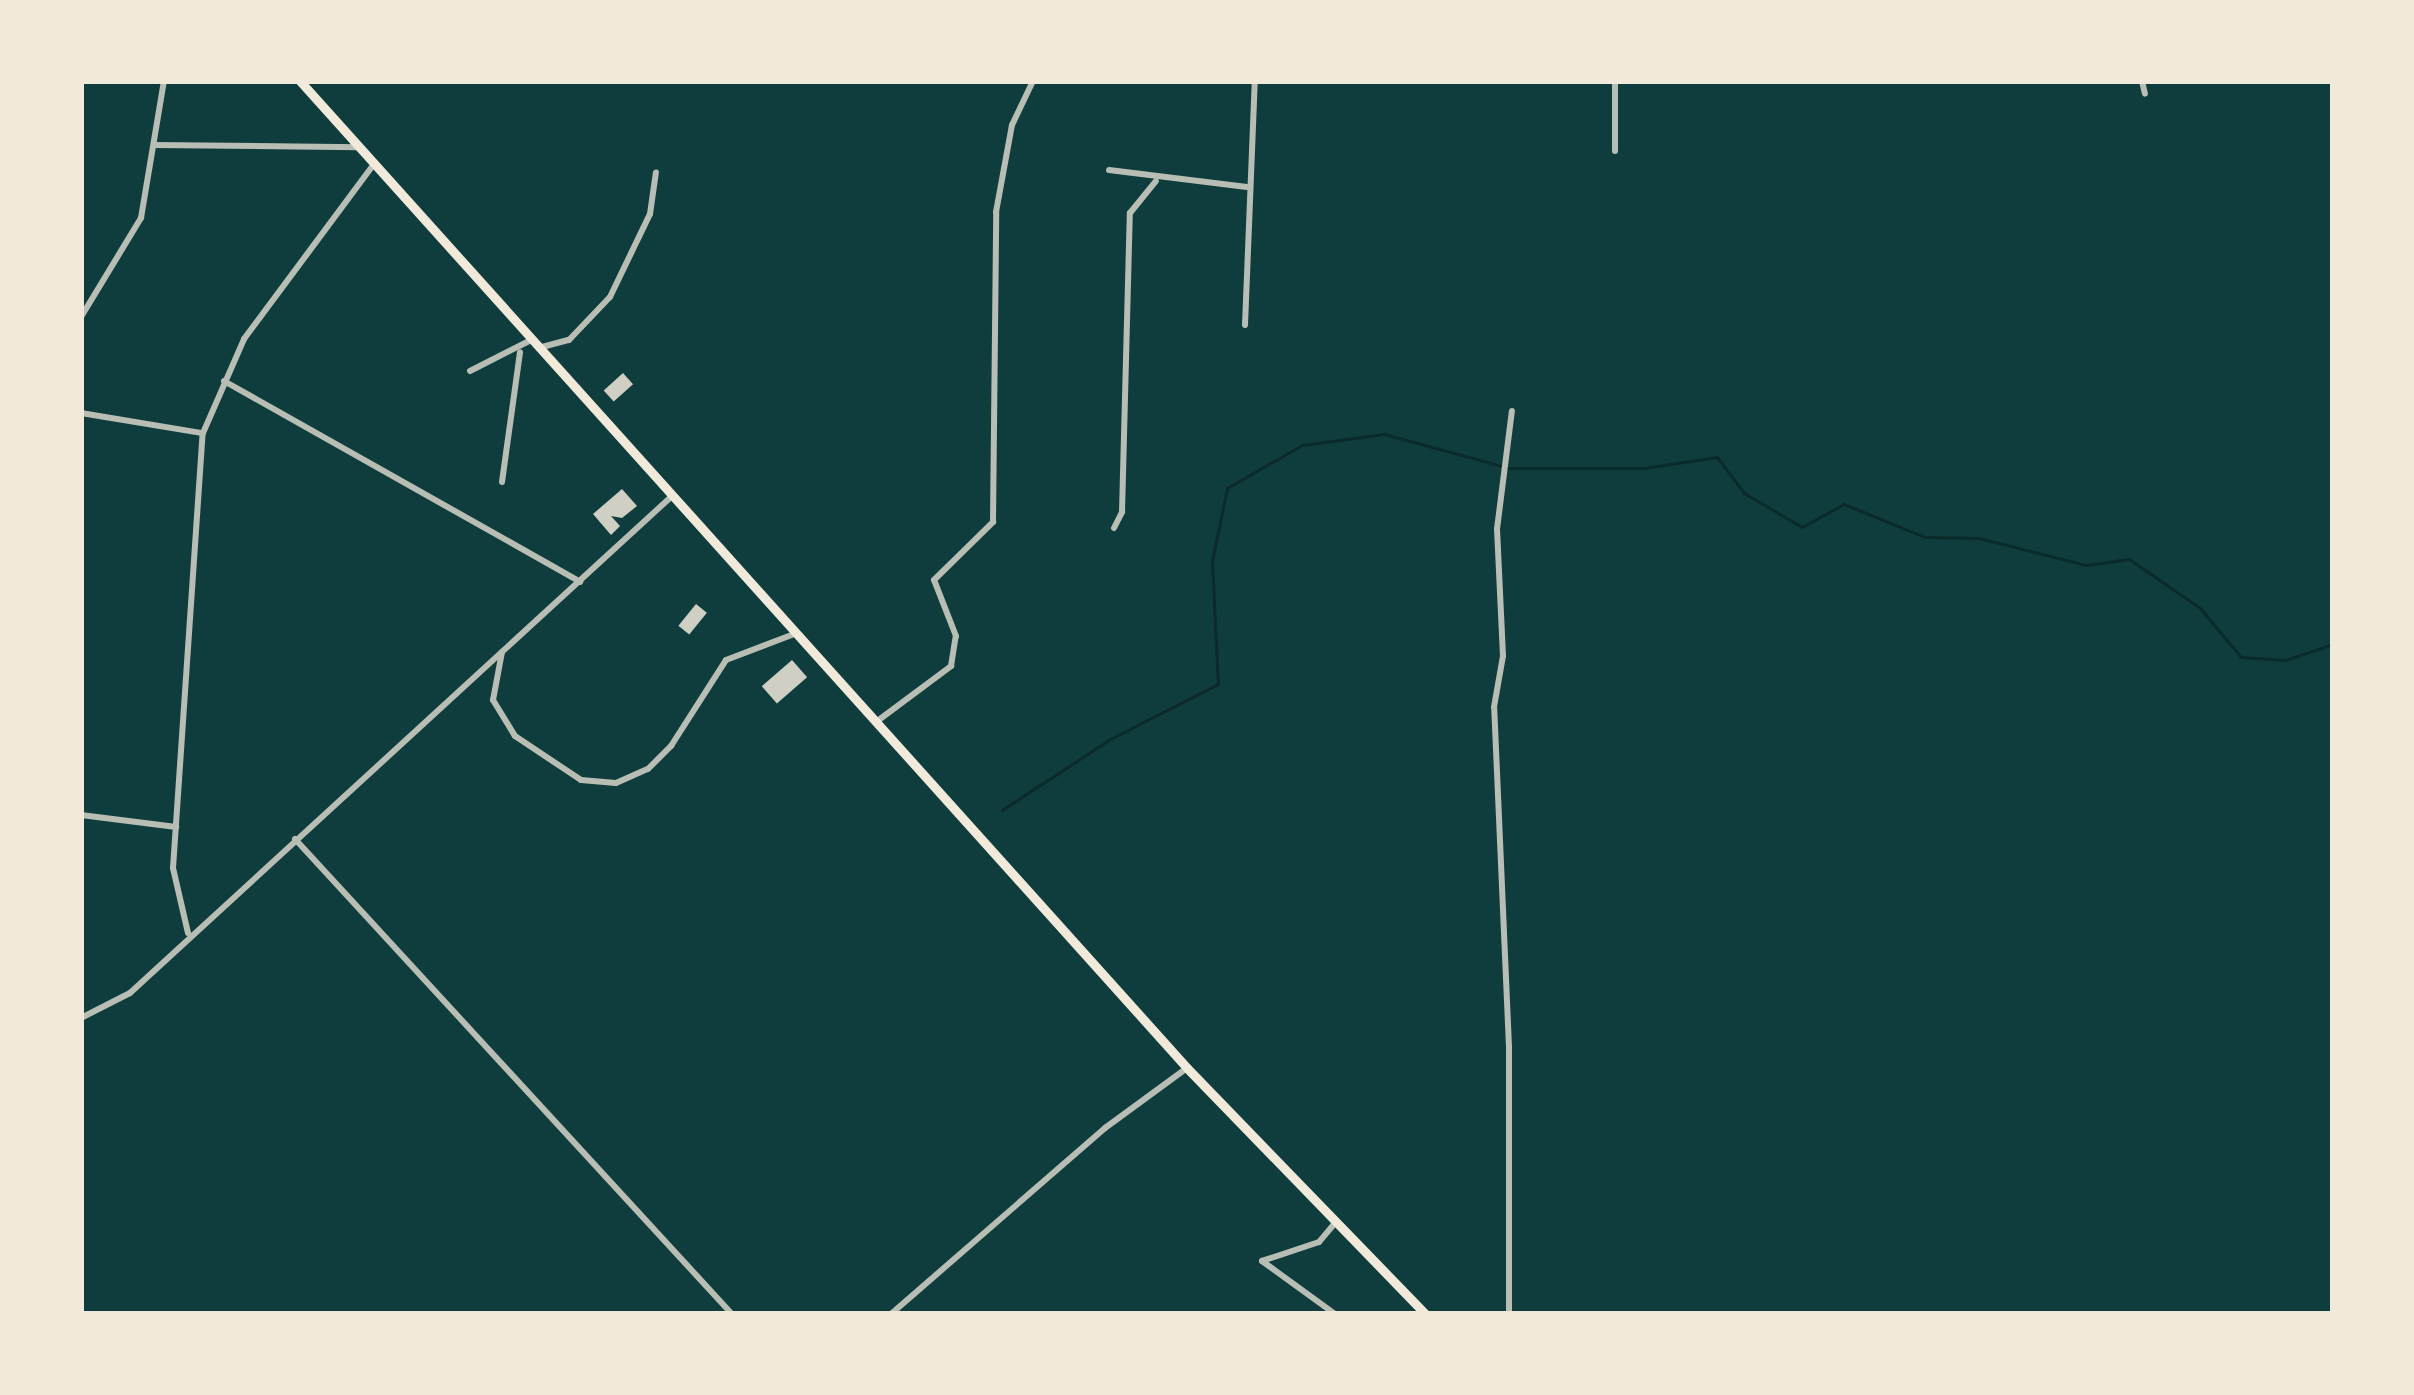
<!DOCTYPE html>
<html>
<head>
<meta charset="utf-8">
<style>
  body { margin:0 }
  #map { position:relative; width:2414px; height:1395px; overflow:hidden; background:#0f3d3e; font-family:"Fira Sans Condensed",sans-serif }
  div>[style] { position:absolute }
  .stream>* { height:3px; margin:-1.5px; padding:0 1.5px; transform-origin:1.5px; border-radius:1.5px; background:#0a2a2b }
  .building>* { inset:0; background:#cfcfc3; transform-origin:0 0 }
  .minor>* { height:6px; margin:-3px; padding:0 3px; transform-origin:3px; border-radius:3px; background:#b8beb3 }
  .primary>* { height:9px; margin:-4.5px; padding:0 4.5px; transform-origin:4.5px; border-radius:4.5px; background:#f1e9da }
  span { translate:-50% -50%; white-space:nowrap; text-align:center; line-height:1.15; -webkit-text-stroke:9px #f1e9da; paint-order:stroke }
  .frame { position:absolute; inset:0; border:84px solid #f1e9da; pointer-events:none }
</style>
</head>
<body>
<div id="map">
  <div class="stream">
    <div style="left:1002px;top:810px;width:129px;rotate:-33.3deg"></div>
    <div style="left:1110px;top:739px;width:121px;rotate:-27deg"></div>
    <div style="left:1218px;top:684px;width:123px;rotate:-92.8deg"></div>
    <div style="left:1212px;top:561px;width:75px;rotate:-78.4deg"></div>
    <div style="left:1227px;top:488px;width:86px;rotate:-29.8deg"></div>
    <div style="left:1302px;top:445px;width:83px;rotate:-7.6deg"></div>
    <div style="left:1384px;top:434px;width:130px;rotate:15.2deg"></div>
    <div style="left:1509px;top:468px;width:135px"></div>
    <div style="left:1644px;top:468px;width:74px;rotate:-8.6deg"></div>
    <div style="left:1717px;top:457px;width:45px;rotate:53.1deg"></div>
    <div style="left:1744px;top:493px;width:67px;rotate:30.4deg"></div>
    <div style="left:1802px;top:527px;width:48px;rotate:-28.7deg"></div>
    <div style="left:1844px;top:504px;width:87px;rotate:22.2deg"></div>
    <div style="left:1925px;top:537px;width:54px;rotate:1.1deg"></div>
    <div style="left:1979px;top:538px;width:110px;rotate:14.2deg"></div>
    <div style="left:2086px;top:565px;width:43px;rotate:-7.9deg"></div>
    <div style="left:2129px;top:559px;width:86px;rotate:34.6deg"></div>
    <div style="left:2200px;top:608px;width:64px;rotate:50.1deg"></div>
    <div style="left:2241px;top:657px;width:44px;rotate:3.9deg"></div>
    <div style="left:2285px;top:660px;width:51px;rotate:-18.4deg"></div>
  </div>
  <div class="building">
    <div style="left:623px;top:373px;width:15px;height:26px;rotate:48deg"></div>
    <div style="clip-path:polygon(622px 489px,637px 506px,622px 518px,611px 516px,620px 526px,611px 535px,593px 514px)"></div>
    <div style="left:696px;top:604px;width:14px;height:28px;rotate:39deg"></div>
    <div style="left:792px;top:660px;width:23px;height:40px;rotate:49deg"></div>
  </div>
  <div class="minor">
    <div style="left:1615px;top:81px;width:70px;rotate:90deg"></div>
    <div style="left:2142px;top:81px;width:13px;rotate:77deg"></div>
    <div style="left:154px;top:145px;width:206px;rotate:0.6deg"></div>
    <div style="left:1109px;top:170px;width:139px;rotate:7deg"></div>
    <div style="left:81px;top:317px;width:116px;rotate:-58.8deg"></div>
    <div style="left:141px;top:218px;width:139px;rotate:-80.5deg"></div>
    <div style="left:1245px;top:325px;width:244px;rotate:-87.7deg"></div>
    <div style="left:542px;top:347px;width:28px;rotate:-15deg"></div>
    <div style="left:569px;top:340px;width:59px;rotate:-46.4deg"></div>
    <div style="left:610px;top:297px;width:92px;rotate:-64.3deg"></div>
    <div style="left:650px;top:214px;width:42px;rotate:-81.9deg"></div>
    <div style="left:470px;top:371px;width:68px;rotate:-26.9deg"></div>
    <div style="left:224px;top:381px;width:409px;rotate:29.4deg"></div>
    <div style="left:81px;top:413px;width:123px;rotate:9.4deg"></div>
    <div style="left:502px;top:482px;width:131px;rotate:-82.1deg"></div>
    <div style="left:1114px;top:528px;width:18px;rotate:-63deg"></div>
    <div style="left:1122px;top:512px;width:299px;rotate:-88.5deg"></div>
    <div style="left:1130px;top:213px;width:41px;rotate:-50.9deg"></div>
    <div style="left:502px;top:652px;width:49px;rotate:100.6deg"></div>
    <div style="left:493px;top:700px;width:42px;rotate:58.6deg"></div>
    <div style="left:515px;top:736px;width:79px;rotate:33.7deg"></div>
    <div style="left:581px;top:780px;width:35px;rotate:5deg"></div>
    <div style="left:616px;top:783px;width:35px;rotate:-24deg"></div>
    <div style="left:648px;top:769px;width:33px;rotate:-45deg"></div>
    <div style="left:671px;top:746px;width:102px;rotate:-57.4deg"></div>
    <div style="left:726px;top:660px;width:73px;rotate:-20.9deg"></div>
    <div style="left:876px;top:722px;width:94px;rotate:-36.7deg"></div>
    <div style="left:951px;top:666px;width:30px;rotate:-81deg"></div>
    <div style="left:956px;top:636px;width:60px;rotate:-111.4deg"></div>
    <div style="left:934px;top:580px;width:83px;rotate:-44.5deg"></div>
    <div style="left:993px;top:522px;width:310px;rotate:-89.4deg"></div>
    <div style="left:996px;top:212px;width:88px;rotate:-79.6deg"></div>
    <div style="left:1012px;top:125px;width:49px;rotate:-64.5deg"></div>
    <div style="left:81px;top:815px;width:96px;rotate:7.2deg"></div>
    <div style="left:295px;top:839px;width:645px;rotate:47.39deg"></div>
    <div style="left:188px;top:933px;width:67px;rotate:-103deg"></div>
    <div style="left:173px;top:868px;width:436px;rotate:-86.1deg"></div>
    <div style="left:203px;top:433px;width:103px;rotate:-66.4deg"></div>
    <div style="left:244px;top:339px;width:218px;rotate:-53.4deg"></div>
    <div style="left:81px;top:1018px;width:55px;rotate:-27deg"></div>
    <div style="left:130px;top:993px;width:734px;rotate:-42.52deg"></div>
    <div style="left:1335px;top:1223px;width:25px;rotate:130deg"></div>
    <div style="left:1319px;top:1242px;width:60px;rotate:161.6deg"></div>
    <div style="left:1262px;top:1261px;width:90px;rotate:36deg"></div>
    <div style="left:891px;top:1314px;width:284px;rotate:-41deg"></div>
    <div style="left:1105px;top:1128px;width:102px;rotate:-36.2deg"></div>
    <div style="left:1509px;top:1314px;width:267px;rotate:-90deg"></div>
    <div style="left:1509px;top:1047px;width:340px;rotate:-92.5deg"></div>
    <div style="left:1494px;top:707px;width:52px;rotate:-80deg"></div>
    <div style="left:1503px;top:656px;width:127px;rotate:-92.7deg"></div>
    <div style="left:1497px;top:529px;width:119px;rotate:-82.8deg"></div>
  </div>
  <div class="primary">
    <div style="left:300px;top:81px;width:1327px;rotate:48.05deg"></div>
    <div style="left:1187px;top:1068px;width:342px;rotate:45.9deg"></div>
  </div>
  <div class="frame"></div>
</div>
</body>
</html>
